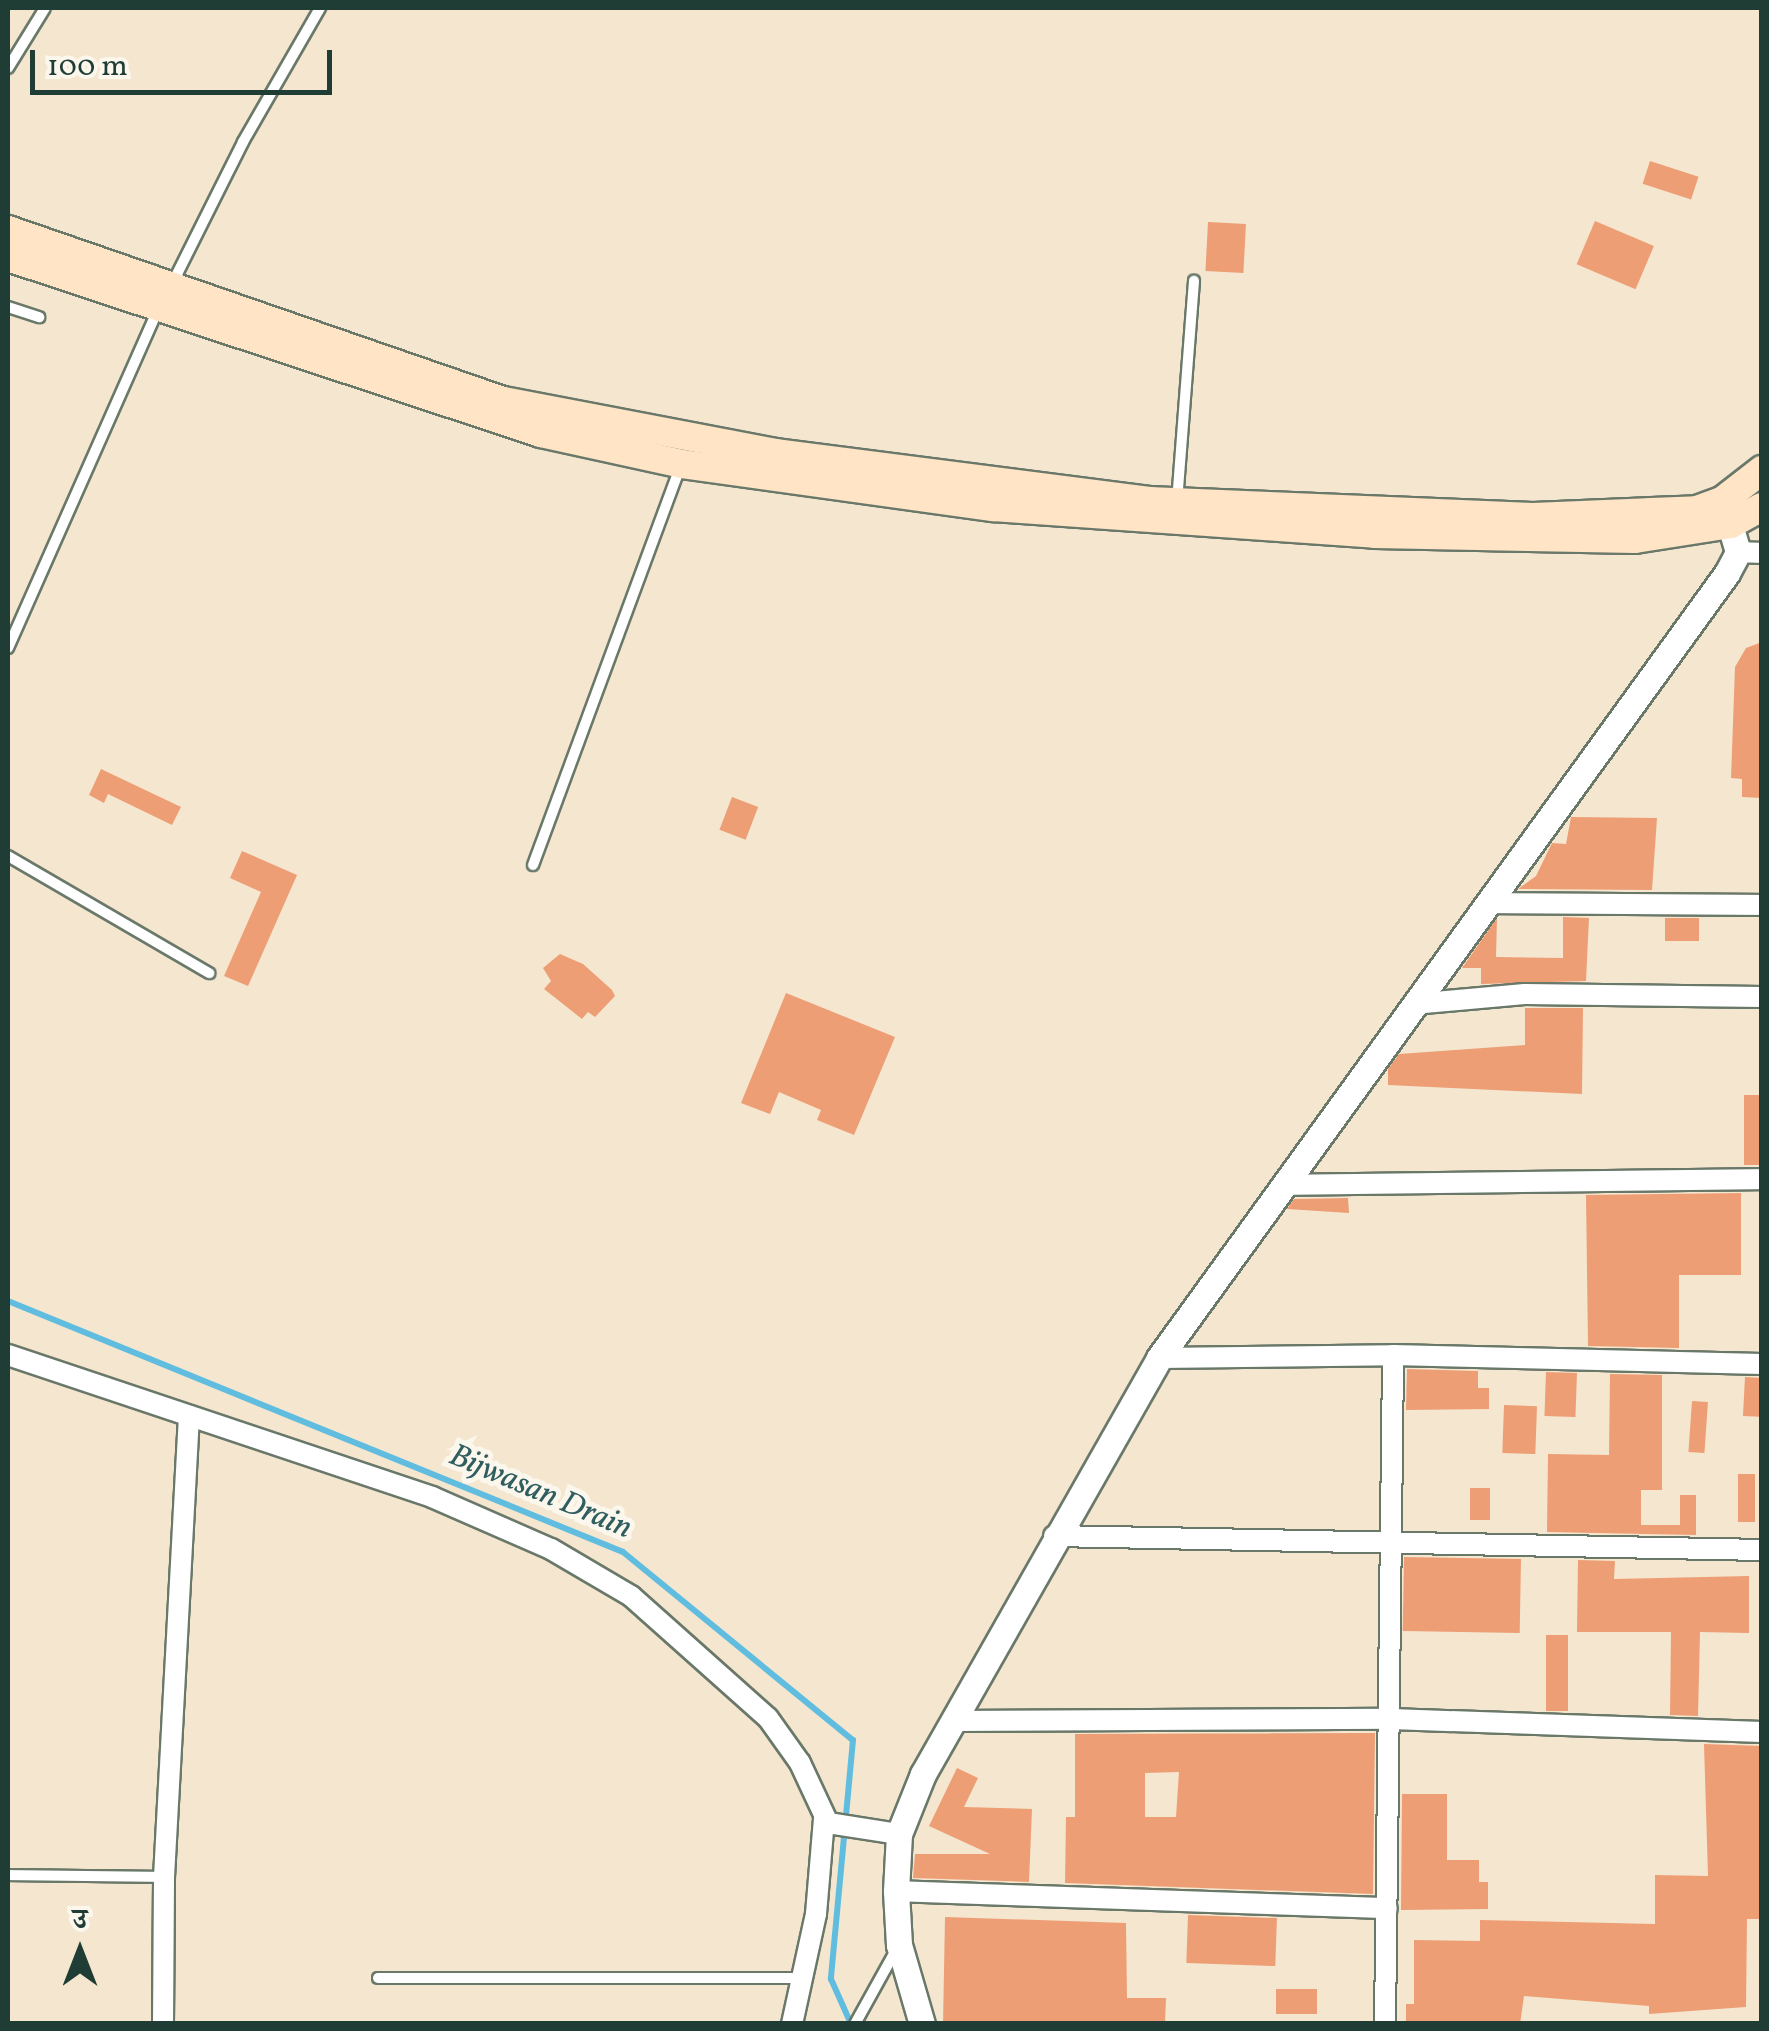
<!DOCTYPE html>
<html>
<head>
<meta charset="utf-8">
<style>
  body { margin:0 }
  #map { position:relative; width:1769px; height:2031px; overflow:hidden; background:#f5e6cf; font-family:Vollkorn,"Noto Serif Devanagari",serif }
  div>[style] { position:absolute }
  .stream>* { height:6px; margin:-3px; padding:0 3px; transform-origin:3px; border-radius:3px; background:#61bddf }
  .building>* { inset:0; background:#ed9e75; transform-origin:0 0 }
  .roads { filter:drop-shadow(2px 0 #6a786a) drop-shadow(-2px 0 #6a786a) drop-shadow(0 2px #6a786a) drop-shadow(0 -2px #6a786a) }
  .service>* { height:10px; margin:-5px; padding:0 5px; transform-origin:5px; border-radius:5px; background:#fff }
  .minor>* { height:20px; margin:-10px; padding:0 10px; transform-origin:10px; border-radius:10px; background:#fff }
  .tertiary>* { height:25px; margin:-12.5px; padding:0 12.5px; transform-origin:12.5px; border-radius:12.5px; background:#fff }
  .secondary>* { height:28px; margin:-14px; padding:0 14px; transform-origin:14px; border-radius:14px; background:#ffe4c6 }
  span { translate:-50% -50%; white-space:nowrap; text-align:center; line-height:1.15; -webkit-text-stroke:10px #fbf7ec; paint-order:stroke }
  .water-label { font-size:32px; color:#305d5f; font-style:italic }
  .frame { position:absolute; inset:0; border:10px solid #1f3d34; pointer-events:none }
  .north { position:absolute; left:30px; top:1901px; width:100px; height:100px; -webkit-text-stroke:8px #fbf7ec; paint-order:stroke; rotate:0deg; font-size:28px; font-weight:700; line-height:40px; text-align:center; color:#1f3d34 }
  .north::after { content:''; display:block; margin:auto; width:35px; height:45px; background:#1f3d34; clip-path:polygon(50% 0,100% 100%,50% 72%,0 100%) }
  .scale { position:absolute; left:30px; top:50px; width:302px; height:45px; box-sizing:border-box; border:5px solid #1f3d34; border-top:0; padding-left:12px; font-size:30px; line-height:35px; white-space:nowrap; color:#1f3d34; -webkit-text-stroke:8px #fbf7ec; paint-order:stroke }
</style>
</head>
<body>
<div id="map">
  <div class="stream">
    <div style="left:8px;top:1301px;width:664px;rotate:22.2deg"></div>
    <div style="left:623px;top:1552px;width:297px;rotate:39.3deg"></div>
    <div style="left:853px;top:1740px;width:240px;rotate:95.3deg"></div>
    <div style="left:831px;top:1979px;width:49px;rotate:66deg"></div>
  </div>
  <div class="building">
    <div style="left:1650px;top:161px;width:51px;height:24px;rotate:18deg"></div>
    <div style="left:1595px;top:221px;width:64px;height:47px;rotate:23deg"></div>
    <div style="left:1208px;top:222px;width:38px;height:49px;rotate:3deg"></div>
    <div style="clip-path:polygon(1762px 642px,1762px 798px,1742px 797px,1742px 779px,1731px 778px,1735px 667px,1746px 648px)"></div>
    <div style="clip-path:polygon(101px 769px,181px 807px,172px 825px,108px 794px,104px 803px,89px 795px)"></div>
    <div style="left:732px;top:797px;width:28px;height:35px;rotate:21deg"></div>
    <div style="clip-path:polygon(1571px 817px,1657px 818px,1652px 890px,1518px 889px,1536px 876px,1552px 843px,1566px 844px)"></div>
    <div style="clip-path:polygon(242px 851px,297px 875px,248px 986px,224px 976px,261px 892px,230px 878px)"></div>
    <div style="clip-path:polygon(1563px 917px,1589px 918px,1586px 981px,1481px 984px,1481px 968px,1462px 968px,1497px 918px,1496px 957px,1563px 958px)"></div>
    <div style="left:1665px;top:918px;width:34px;height:23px"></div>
    <div style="clip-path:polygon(560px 954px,583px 964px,612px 990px,615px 996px,595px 1017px,588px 1012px,582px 1019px,544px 989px,551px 981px,543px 968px)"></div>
    <div style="clip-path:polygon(786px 993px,895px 1037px,854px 1135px,817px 1120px,821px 1110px,779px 1092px,770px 1114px,741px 1103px)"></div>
    <div style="clip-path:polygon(1525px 1008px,1583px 1008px,1582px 1094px,1388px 1085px,1388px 1069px,1399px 1054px,1525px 1045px)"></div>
    <div style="left:1744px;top:1095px;width:18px;height:70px"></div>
    <div style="clip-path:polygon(1741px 1193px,1741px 1275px,1679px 1275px,1679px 1348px,1588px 1346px,1586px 1195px)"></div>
    <div style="clip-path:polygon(1348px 1198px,1349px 1213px,1287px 1209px,1294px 1199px)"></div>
    <div style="clip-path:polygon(1407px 1369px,1478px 1371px,1478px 1388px,1489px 1388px,1489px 1409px,1406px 1410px)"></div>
    <div style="left:1546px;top:1372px;width:31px;height:44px;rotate:2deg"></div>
    <div style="clip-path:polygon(1610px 1374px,1662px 1375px,1662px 1490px,1641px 1490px,1641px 1525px,1680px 1525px,1680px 1495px,1696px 1495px,1696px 1535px,1547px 1532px,1548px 1454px,1609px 1455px)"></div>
    <div style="left:1745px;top:1377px;width:17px;height:39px;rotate:3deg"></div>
    <div style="left:1692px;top:1401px;width:16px;height:51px;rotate:4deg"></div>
    <div style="left:1504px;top:1405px;width:33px;height:48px;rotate:2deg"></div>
    <div style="left:1738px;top:1474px;width:17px;height:48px"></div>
    <div style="left:1470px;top:1488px;width:20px;height:32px"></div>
    <div style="left:1404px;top:1557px;width:117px;height:74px;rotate:1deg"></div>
    <div style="clip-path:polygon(1578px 1560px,1615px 1561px,1614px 1579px,1749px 1576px,1749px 1633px,1700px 1632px,1698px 1716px,1670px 1715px,1671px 1632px,1577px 1632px)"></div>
    <div style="left:1546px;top:1635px;width:22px;height:76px"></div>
    <div style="clip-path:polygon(evenodd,1375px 1733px,1373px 1894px,1065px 1883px,1066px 1817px,1075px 1817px,1075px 1734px,1375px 1733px,1179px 1772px,1176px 1817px,1145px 1817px,1145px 1773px,1179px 1772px)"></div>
    <div style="clip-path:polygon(1704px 1744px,1762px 1746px,1762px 1919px,1747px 1919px,1746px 2007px,1649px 2014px,1649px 2006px,1524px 1996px,1520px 2024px,1406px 2024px,1406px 2004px,1414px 2004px,1414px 1940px,1480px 1941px,1480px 1920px,1655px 1924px,1655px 1875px,1708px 1876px)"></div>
    <div style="clip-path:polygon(957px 1768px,978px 1778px,964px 1807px,1032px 1809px,1029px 1882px,913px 1878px,915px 1854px,990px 1854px,929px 1826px)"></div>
    <div style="clip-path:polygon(1402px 1794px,1447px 1794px,1447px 1860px,1479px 1860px,1479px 1882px,1488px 1882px,1488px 1909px,1401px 1910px)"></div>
    <div style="left:1188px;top:1915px;width:89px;height:48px;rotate:2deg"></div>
    <div style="clip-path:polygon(945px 1917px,1126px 1923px,1127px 1998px,1166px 1998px,1165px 2024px,943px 2024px)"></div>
    <div style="left:1276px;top:1989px;width:41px;height:25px"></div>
  </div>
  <div class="roads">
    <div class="service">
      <div style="left:8px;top:68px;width:70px;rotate:-58.3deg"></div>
      <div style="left:171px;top:286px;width:161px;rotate:-63.4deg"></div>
      <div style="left:243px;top:142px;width:155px;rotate:-60.1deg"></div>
      <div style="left:8px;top:307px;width:33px;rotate:18deg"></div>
      <div style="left:1177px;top:502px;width:222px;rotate:-85.6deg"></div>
      <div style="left:8px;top:648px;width:368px;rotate:-66.1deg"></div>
      <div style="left:8px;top:856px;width:233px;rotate:30.2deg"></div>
      <div style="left:533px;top:865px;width:427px;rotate:-69.7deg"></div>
      <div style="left:8px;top:1875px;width:156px;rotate:0.7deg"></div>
      <div style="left:378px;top:1978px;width:423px"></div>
      <div style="left:855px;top:2024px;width:85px;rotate:-61deg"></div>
    </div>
    <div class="minor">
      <div style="left:1738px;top:552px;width:24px;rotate:2deg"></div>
      <div style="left:1487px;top:903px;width:275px;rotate:0.4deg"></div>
      <div style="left:1413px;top:1004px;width:112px;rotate:-5.1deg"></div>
      <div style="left:1525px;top:994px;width:237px;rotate:0.7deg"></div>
      <div style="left:1282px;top:1185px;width:480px;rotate:-0.7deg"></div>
      <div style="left:8px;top:1355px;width:447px;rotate:18.5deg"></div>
      <div style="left:432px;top:1497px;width:130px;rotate:23.6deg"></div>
      <div style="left:551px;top:1549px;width:93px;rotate:30.4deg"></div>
      <div style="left:631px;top:1596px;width:183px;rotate:41.7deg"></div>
      <div style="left:768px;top:1718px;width:55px;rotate:54.6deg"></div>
      <div style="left:800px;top:1763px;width:66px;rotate:65deg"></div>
      <div style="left:828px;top:1823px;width:72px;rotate:8.8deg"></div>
      <div style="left:1159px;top:1358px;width:234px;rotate:-0.7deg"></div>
      <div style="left:1393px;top:1355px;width:369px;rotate:1.4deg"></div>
      <div style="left:1054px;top:1536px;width:708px;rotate:1.13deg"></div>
      <div style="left:952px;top:1721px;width:439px;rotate:-0.3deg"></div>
      <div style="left:1391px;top:1719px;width:371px;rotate:2deg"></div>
      <div style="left:896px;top:1891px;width:491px;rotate:2deg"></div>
      <div style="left:163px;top:2024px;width:147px;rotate:-89.6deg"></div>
      <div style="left:164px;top:1877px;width:462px;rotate:-86.9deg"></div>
      <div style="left:792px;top:2024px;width:113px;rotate:-77.7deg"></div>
      <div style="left:816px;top:1914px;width:96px;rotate:-85.2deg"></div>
      <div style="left:1385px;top:2024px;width:669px;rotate:-89.31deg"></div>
    </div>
    <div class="tertiary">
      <div style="left:922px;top:2024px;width:82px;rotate:-106.2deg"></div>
      <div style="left:899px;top:1945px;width:54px;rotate:-93.2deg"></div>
      <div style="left:896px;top:1891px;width:57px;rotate:-87deg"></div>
      <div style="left:899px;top:1834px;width:65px;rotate:-68.2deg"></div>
      <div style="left:923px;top:1774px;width:478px;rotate:-60.4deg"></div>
      <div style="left:1159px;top:1358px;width:969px;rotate:-54.11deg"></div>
      <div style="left:1727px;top:573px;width:24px;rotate:-62deg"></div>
      <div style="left:1738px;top:552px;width:46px;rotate:-106.5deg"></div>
    </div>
    <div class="secondary">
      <div style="left:8px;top:230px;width:524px;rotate:19.06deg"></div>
      <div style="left:503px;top:401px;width:277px;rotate:10.8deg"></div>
      <div style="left:775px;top:453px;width:377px;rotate:7.3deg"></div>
      <div style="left:1149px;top:501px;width:384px;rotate:2.4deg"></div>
      <div style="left:1533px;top:517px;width:164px;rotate:-2.4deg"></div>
      <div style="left:1697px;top:510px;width:27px;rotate:-20deg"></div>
      <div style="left:1722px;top:501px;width:51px;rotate:-37.8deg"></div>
      <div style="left:8px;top:257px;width:561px;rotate:18.27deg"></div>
      <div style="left:541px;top:433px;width:144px;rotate:12.4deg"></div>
      <div style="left:682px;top:464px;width:314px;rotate:7.9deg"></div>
      <div style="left:993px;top:507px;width:383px;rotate:4deg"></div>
      <div style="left:1375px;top:534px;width:260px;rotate:1.1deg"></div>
      <div style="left:1635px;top:539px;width:97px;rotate:-8.9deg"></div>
      <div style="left:1731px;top:524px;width:35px;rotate:-29deg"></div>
    </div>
  </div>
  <div class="water-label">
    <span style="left:540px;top:1493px;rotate:23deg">Bijwasan Drain</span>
  </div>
  <div class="frame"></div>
  <div class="north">उ</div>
  <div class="scale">100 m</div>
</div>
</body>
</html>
